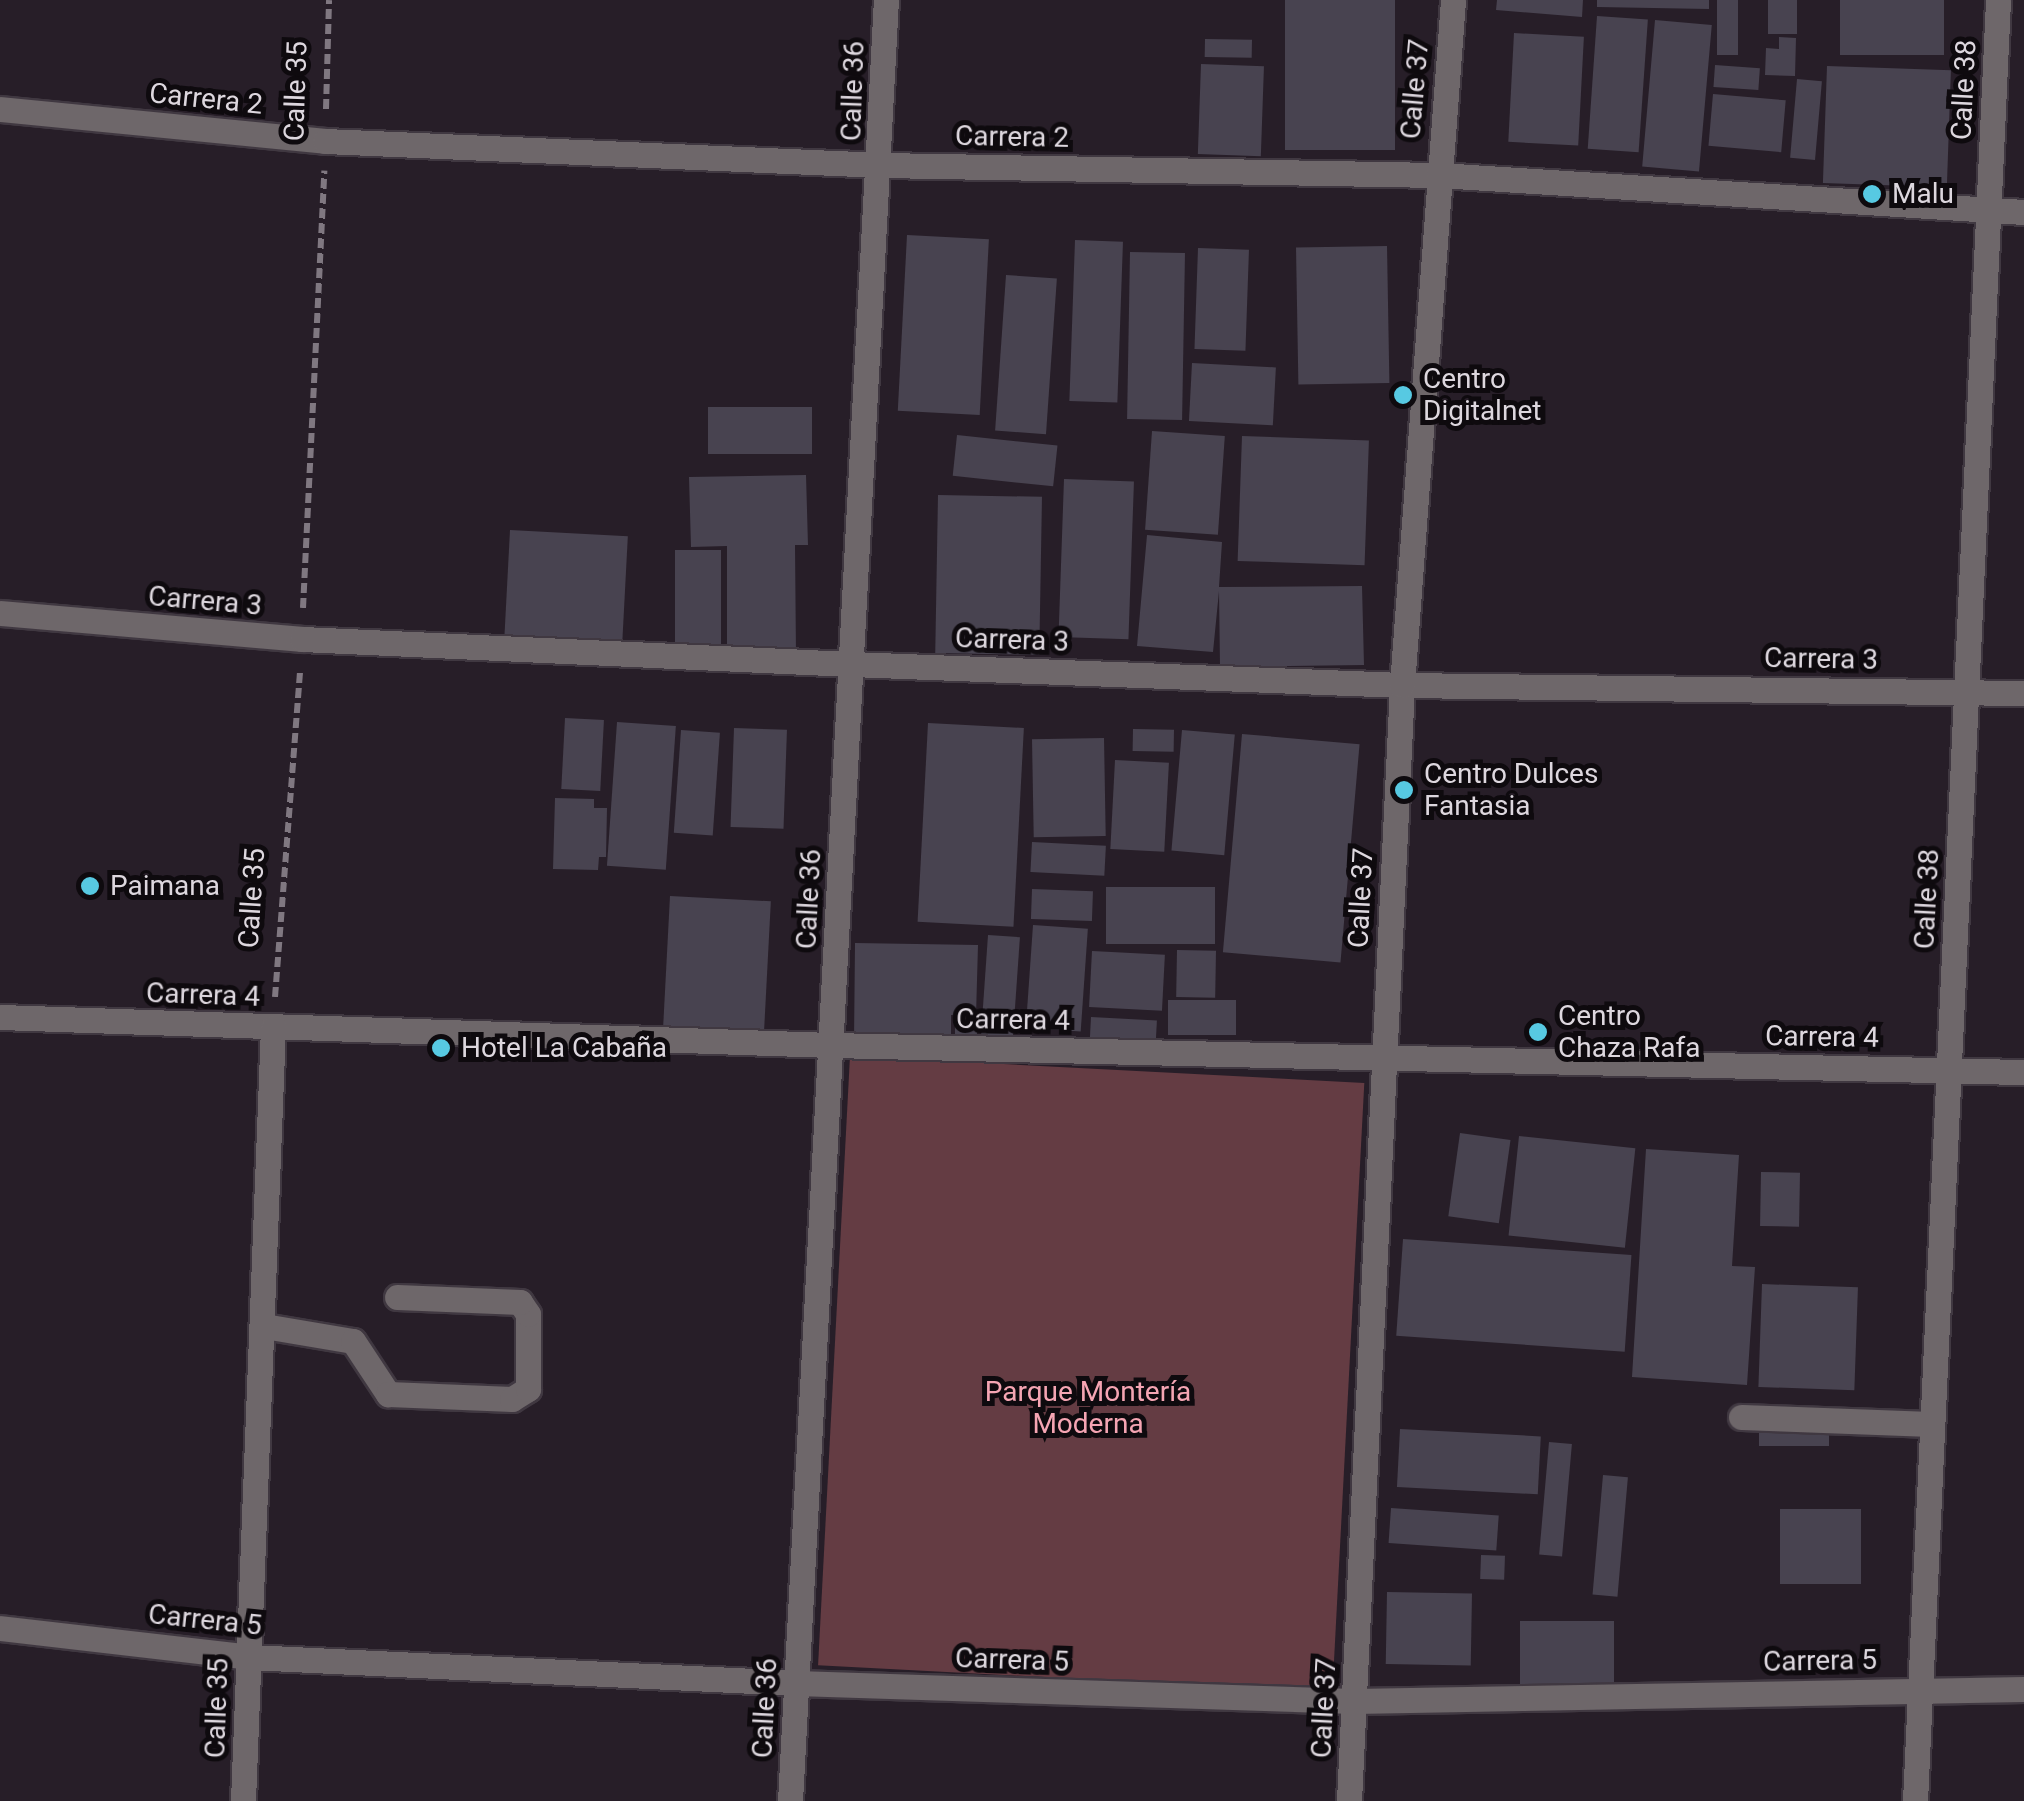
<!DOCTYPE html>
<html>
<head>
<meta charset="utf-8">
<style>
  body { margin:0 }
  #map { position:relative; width:2024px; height:1801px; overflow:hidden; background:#271e28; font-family:Roboto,sans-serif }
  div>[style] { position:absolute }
  .green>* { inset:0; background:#643c43; transform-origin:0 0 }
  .building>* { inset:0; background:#484350; transform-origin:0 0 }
  .path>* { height:6px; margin-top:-3px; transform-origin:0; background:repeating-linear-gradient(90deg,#807881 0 10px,transparent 0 15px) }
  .roads { filter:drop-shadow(2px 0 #403841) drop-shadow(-2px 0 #403841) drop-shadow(0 2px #403841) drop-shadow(0 -2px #403841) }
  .minor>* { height:25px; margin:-12.5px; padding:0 12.5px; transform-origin:12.5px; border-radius:12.5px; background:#6e676a }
  .dots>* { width:28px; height:28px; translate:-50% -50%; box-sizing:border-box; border:5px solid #0e0a0e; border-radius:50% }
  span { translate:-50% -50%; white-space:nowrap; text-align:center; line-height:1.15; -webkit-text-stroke:10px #0e0a0e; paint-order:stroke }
  .street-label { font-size:28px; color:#ddd7de }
  .poi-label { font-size:28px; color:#ddd7de }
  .left { translate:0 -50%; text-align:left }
  .park-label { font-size:28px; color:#f5a5b3 }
</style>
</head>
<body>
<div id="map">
  <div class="green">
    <div style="left:850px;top:1056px;width:515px;height:610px;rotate:3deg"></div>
  </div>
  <div class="building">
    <div style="left:1285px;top:0;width:110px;height:150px"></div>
    <div style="clip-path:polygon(1497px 0,1583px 0,1582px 17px,1496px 10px)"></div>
    <div style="clip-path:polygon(1597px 0,1709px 0,1709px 9px,1597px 7px)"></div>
    <div style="left:1717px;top:0;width:21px;height:55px"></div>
    <div style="left:1768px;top:0;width:29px;height:34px"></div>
    <div style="left:1840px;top:0;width:104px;height:55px"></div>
    <div style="left:1597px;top:16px;width:51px;height:133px;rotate:4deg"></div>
    <div style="left:1655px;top:20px;width:57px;height:147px;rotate:5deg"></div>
    <div style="left:1514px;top:33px;width:70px;height:109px;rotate:3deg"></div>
    <div style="clip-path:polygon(1779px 37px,1796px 38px,1795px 76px,1765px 75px,1766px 48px,1779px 49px)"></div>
    <div style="left:1205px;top:39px;width:47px;height:18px;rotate:1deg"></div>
    <div style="left:1201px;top:64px;width:63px;height:90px;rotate:2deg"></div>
    <div style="left:1715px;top:65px;width:45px;height:22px;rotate:4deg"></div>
    <div style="left:1827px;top:66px;width:124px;height:117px;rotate:2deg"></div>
    <div style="left:1797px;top:79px;width:25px;height:79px;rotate:5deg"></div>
    <div style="left:1713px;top:94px;width:73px;height:52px;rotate:5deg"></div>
    <div style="left:907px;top:235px;width:82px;height:176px;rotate:3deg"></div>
    <div style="left:1075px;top:240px;width:48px;height:161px;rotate:2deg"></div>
    <div style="left:1387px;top:246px;width:137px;height:91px;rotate:89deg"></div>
    <div style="left:1198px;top:248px;width:51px;height:101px;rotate:2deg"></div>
    <div style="left:1130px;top:252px;width:55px;height:167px;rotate:1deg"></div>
    <div style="left:1006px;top:275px;width:51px;height:156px;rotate:4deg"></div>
    <div style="left:1192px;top:363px;width:84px;height:58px;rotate:3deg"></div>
    <div style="left:708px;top:407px;width:104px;height:47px"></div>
    <div style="left:1152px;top:431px;width:73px;height:99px;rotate:4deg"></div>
    <div style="left:957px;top:435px;width:101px;height:41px;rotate:6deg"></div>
    <div style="left:1242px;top:436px;width:127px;height:125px;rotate:2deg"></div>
    <div style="clip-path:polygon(806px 475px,808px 545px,795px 545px,796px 655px,727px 655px,727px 546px,691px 547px,689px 477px)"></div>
    <div style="left:1064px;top:479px;width:70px;height:158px;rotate:2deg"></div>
    <div style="left:938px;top:495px;width:104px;height:158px;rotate:1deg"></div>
    <div style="left:510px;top:530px;width:118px;height:119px;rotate:3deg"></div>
    <div style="clip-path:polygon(1147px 535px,1222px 542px,1219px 587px,1362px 586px,1364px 665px,1220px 667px,1219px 591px,1213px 652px,1137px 646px)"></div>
    <div style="left:675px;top:550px;width:46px;height:101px"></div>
    <div style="left:565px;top:718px;width:39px;height:71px;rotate:3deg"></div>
    <div style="left:617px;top:722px;width:59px;height:144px;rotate:4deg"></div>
    <div style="left:928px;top:723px;width:96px;height:199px;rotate:3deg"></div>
    <div style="left:734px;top:728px;width:53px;height:99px;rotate:2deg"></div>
    <div style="left:1133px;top:729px;width:41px;height:22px;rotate:1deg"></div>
    <div style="left:681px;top:730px;width:39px;height:103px;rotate:4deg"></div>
    <div style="left:1182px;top:730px;width:53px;height:121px;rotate:5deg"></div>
    <div style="left:1242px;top:734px;width:118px;height:219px;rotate:5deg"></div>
    <div style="left:1104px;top:738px;width:98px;height:72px;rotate:89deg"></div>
    <div style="left:1115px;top:760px;width:54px;height:89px;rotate:3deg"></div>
    <div style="clip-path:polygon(555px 798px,594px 799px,594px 808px,607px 808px,606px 857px,599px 857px,598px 870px,553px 869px)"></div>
    <div style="left:1032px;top:842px;width:74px;height:30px;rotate:3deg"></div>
    <div style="left:1106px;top:887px;width:109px;height:57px"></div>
    <div style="left:1032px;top:889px;width:61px;height:30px;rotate:2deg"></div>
    <div style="left:670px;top:896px;width:101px;height:135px;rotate:3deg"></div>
    <div style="left:1033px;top:925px;width:55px;height:103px;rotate:4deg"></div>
    <div style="left:988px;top:935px;width:32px;height:106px;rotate:4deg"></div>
    <div style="clip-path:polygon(855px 943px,978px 945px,976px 1016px,951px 1015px,951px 1044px,854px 1041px)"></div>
    <div style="left:1177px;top:950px;width:39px;height:47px;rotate:1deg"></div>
    <div style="left:1092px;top:951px;width:73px;height:56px;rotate:3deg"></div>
    <div style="left:1168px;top:1000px;width:68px;height:35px"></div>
    <div style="left:1091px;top:1017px;width:66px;height:27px;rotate:3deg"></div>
    <div style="left:977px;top:1021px;width:18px;height:22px;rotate:90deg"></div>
    <div style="left:1460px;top:1133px;width:51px;height:84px;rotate:8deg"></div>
    <div style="left:1519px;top:1136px;width:117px;height:100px;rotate:6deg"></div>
    <div style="clip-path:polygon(1646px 1149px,1739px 1155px,1732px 1266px,1755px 1267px,1747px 1385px,1632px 1377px)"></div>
    <div style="left:1761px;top:1172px;width:39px;height:54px;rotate:1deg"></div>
    <div style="left:1403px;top:1239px;width:229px;height:97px;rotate:4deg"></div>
    <div style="left:1762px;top:1284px;width:96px;height:103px;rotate:2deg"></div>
    <div style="left:1759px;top:1412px;width:70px;height:34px"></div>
    <div style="left:1400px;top:1429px;width:141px;height:58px;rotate:3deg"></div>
    <div style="left:1549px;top:1442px;width:23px;height:113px;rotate:5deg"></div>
    <div style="left:1603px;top:1475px;width:25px;height:120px;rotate:5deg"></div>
    <div style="left:1391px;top:1508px;width:108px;height:35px;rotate:4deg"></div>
    <div style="left:1780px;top:1509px;width:81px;height:75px"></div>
    <div style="left:1481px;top:1555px;width:24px;height:24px;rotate:2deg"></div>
    <div style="left:1387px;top:1592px;width:85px;height:72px;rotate:1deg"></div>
    <div style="left:1520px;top:1621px;width:94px;height:64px"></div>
  </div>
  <div class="path">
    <div style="left:326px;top:109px;width:109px;rotate:-88.4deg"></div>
    <div style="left:303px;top:608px;width:438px;rotate:-87.2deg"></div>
    <div style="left:275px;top:997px;width:327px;rotate:-85.6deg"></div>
  </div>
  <div class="roads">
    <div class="minor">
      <div style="left:0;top:109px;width:327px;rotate:5.6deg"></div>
      <div style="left:325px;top:141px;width:557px;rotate:2.47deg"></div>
      <div style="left:881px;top:165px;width:558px;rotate:1.03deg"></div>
      <div style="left:1439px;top:175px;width:586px;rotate:3.62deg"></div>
      <div style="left:0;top:613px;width:303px;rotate:4.9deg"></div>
      <div style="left:302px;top:639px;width:550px;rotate:2.61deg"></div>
      <div style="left:851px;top:664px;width:551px;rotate:2.18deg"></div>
      <div style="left:1402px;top:685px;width:622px;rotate:0.74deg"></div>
      <div style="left:0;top:1017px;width:831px;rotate:1.93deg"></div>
      <div style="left:831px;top:1045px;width:1193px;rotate:1.3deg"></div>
      <div style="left:264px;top:1326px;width:90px;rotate:9.6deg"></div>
      <div style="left:353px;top:1341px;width:64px;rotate:56.6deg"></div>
      <div style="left:388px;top:1394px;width:124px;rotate:2.3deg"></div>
      <div style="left:512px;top:1399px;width:19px;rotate:-32deg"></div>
      <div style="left:528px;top:1389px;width:75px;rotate:-90deg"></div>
      <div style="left:528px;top:1314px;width:14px;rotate:-124deg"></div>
      <div style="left:520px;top:1302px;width:123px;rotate:-177.7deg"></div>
      <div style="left:1741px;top:1417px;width:191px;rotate:2.1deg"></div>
      <div style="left:0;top:1628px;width:251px;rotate:6.6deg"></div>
      <div style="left:249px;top:1657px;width:548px;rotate:2.72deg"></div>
      <div style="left:796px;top:1683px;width:558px;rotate:1.85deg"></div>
      <div style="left:1354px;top:1701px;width:670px;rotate:-1.03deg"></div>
      <div style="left:243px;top:1801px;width:774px;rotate:-87.78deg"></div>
      <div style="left:790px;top:1801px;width:1804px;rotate:-86.95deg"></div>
      <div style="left:1349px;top:1801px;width:1117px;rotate:-87.28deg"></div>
      <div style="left:1402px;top:685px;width:687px;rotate:-85.74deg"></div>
      <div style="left:1915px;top:1801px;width:1803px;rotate:-87.36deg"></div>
    </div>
  </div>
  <div class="dots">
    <div style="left:1872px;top:194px;background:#57c9e2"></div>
    <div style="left:1403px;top:395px;background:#57c9e2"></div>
    <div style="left:1404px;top:790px;background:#57c9e2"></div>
    <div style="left:90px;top:886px;background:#57c9e2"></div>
    <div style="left:1538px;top:1032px;background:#57c9e2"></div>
    <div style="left:441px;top:1048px;background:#57c9e2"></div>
  </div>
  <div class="street-label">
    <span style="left:1415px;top:89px;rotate:-85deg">Calle 37</span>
    <span style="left:1964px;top:90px;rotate:-87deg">Calle 38</span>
    <span style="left:296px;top:91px;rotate:-88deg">Calle 35</span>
    <span style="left:853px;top:91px;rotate:-88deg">Calle 36</span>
    <span style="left:206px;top:99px;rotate:6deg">Carrera 2</span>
    <span style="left:1012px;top:137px;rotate:1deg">Carrera 2</span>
    <span style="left:205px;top:601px;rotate:5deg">Carrera 3</span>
    <span style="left:1012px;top:640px;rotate:2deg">Carrera 3</span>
    <span style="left:1821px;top:659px;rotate:1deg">Carrera 3</span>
    <span style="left:252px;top:898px;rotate:-86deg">Calle 35</span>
    <span style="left:1361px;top:898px;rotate:-87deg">Calle 37</span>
    <span style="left:809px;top:899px;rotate:-87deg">Calle 36</span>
    <span style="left:1927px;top:899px;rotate:-87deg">Calle 38</span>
    <span style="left:203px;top:995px;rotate:2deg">Carrera 4</span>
    <span style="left:1013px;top:1020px;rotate:1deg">Carrera 4</span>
    <span style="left:1822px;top:1037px;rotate:1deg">Carrera 4</span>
    <span style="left:205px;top:1620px;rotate:6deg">Carrera 5</span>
    <span style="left:1012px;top:1660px;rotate:2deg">Carrera 5</span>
    <span style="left:1820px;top:1661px;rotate:-1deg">Carrera 5</span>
    <span style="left:217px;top:1708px;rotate:-88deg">Calle 35</span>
    <span style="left:765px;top:1708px;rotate:-87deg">Calle 36</span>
    <span style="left:1324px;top:1708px;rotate:-87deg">Calle 37</span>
  </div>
  <div class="poi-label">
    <span class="left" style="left:1892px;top:194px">Malu</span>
    <span class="left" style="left:1423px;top:395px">Centro<br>Digitalnet</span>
    <span class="left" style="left:1424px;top:790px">Centro Dulces<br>Fantasia</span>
    <span class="left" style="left:110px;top:886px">Paimana</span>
    <span class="left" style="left:1558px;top:1032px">Centro<br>Chaza Rafa</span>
    <span class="left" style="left:461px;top:1048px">Hotel La Cabaña</span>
  </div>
  <div class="park-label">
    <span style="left:1088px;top:1408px">Parque Montería<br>Moderna</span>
  </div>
</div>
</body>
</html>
